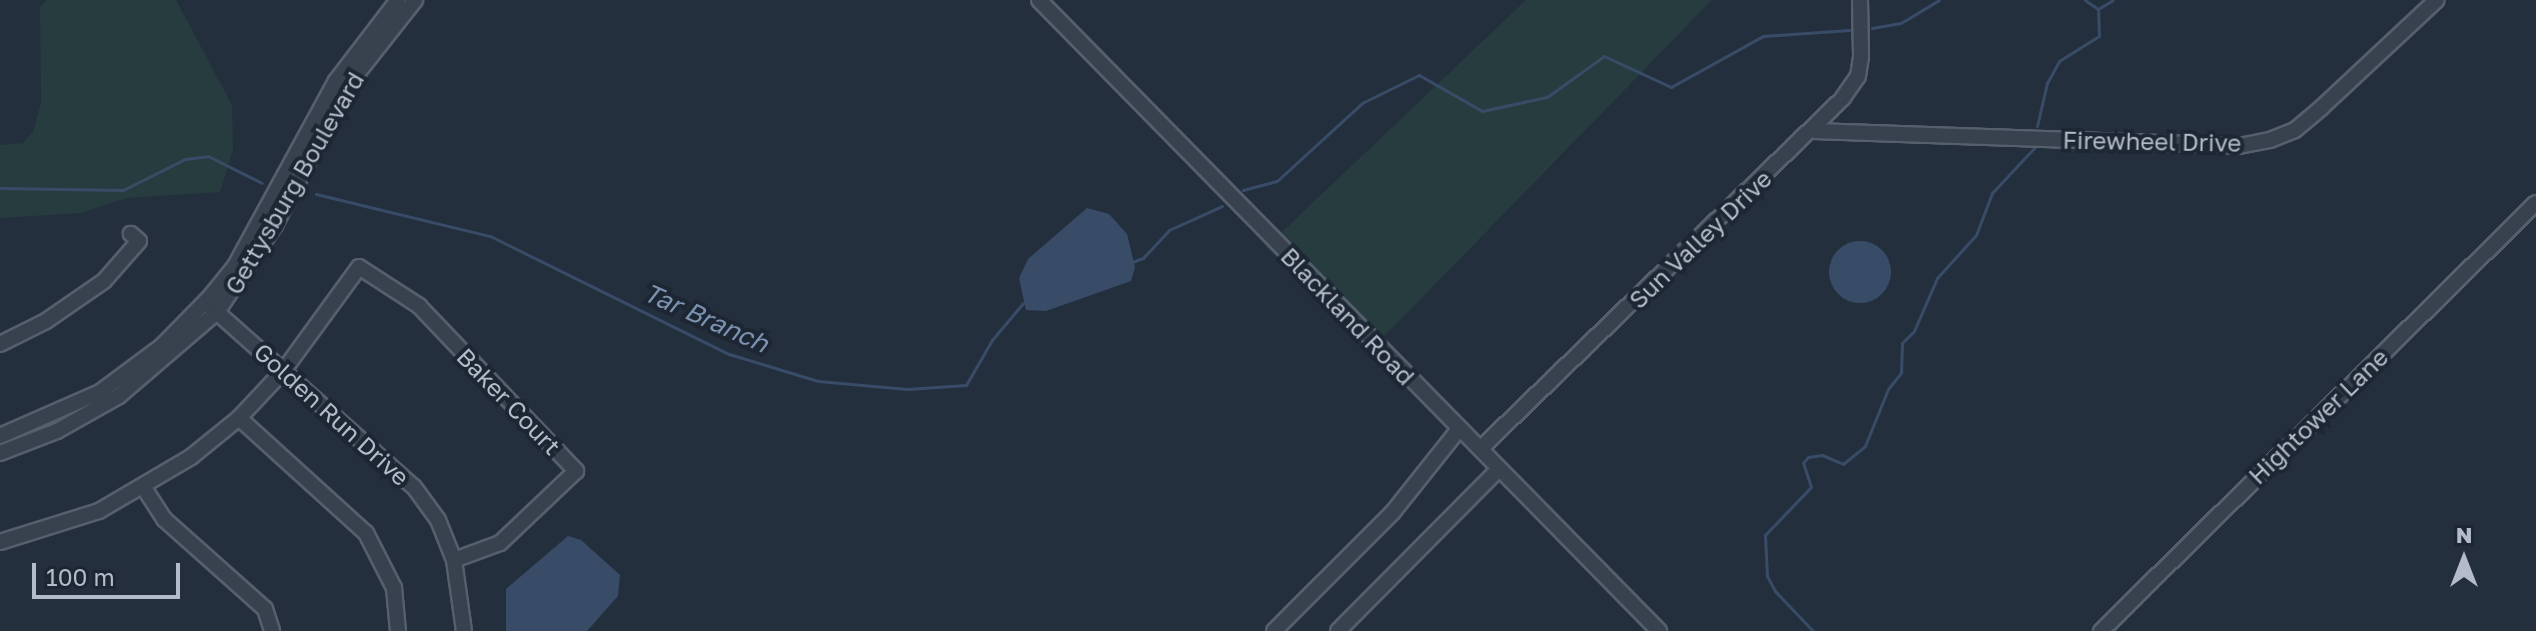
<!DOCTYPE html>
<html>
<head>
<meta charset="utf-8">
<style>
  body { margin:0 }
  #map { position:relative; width:2536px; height:631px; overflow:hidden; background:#242f3e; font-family:"Golos Text",sans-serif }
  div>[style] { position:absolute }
  .green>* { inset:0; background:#263c3f }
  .water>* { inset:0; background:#394c67 }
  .round { border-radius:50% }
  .stream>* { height:3px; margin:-1.5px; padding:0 1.5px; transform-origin:1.5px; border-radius:1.5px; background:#394c67 }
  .roads { filter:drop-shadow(2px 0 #565f6c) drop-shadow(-2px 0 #565f6c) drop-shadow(0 2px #565f6c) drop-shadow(0 -2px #565f6c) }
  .minor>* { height:14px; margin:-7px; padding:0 7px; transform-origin:7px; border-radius:7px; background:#38414e }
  span { translate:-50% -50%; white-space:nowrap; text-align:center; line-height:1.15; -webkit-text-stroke:8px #1d2633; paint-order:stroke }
  .street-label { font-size:24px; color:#b4bcc9 }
  .water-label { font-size:26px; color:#7c92b1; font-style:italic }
  .north { position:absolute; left:2424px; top:519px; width:80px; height:80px; -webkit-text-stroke:6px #1d2633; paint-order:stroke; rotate:0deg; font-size:22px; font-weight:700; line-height:32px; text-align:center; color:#b4bcc9 }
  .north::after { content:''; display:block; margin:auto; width:28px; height:36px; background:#b4bcc9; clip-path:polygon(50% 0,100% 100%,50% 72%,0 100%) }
  .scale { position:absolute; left:32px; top:563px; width:148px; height:36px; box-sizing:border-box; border:4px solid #b4bcc9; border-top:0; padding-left:10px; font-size:24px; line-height:28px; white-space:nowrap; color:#b4bcc9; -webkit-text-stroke:6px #1d2633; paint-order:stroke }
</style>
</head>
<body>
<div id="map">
  <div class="green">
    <div style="clip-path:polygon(47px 0,176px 0,232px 105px,233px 150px,220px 192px,126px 198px,81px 213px,0 218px,0 145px,23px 143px,33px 132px,41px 103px,40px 7px)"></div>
    <div style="clip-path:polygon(1526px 0,1712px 0,1372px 349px,1266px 247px)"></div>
  </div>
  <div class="water">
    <div style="clip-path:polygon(1087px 208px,1109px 214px,1127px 234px,1135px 267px,1131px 281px,1046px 311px,1026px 310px,1019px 278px,1028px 259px)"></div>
    <div class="round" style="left:1829px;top:241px;width:62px;height:62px"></div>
    <div style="clip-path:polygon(568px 536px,581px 540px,620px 575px,618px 596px,587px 631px,506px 631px,506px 589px)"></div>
  </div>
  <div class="stream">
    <div style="left:2085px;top:0;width:16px;rotate:35deg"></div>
    <div style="left:2098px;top:9px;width:17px;rotate:-31deg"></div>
    <div style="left:1872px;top:28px;width:29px;rotate:-10deg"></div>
    <div style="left:1901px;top:23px;width:44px;rotate:-31.2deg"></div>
    <div style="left:2037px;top:126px;width:44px;rotate:-76.9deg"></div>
    <div style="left:2047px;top:83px;width:25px;rotate:-61deg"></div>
    <div style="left:2059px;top:61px;width:47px;rotate:-32deg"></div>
    <div style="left:2099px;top:36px;width:27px;rotate:-92deg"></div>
    <div style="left:0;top:188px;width:123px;rotate:0.9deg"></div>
    <div style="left:123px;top:190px;width:69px;rotate:-26.6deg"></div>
    <div style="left:185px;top:159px;width:23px;rotate:-7deg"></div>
    <div style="left:208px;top:156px;width:60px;rotate:26.6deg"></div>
    <div style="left:1243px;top:190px;width:35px;rotate:-15deg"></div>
    <div style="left:1277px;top:181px;width:115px;rotate:-42.5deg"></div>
    <div style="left:1362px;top:103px;width:64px;rotate:-26.2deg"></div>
    <div style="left:1419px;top:75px;width:73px;rotate:29.7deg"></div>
    <div style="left:1482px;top:111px;width:66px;rotate:-12.2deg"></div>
    <div style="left:1547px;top:97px;width:70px;rotate:-35.7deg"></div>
    <div style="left:1604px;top:56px;width:74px;rotate:24.8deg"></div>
    <div style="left:1671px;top:87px;width:105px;rotate:-29deg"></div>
    <div style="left:1763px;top:36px;width:87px;rotate:-3.9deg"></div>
    <div style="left:316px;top:194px;width:179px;rotate:13.6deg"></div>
    <div style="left:490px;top:236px;width:267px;rotate:26.3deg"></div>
    <div style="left:729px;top:354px;width:93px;rotate:16.9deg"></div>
    <div style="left:818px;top:381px;width:89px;rotate:5.1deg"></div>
    <div style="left:907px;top:389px;width:59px;rotate:-3.9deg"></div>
    <div style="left:966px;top:385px;width:52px;rotate:-60deg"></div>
    <div style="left:992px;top:340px;width:48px;rotate:-50deg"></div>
    <div style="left:1132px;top:262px;width:12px;rotate:-20deg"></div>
    <div style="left:1143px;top:258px;width:38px;rotate:-47deg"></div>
    <div style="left:1169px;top:230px;width:58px;rotate:-24.4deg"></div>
    <div style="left:1813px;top:631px;width:55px;rotate:-133.5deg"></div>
    <div style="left:1775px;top:591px;width:17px;rotate:-118deg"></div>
    <div style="left:1767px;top:576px;width:41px;rotate:-92.8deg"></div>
    <div style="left:1765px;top:535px;width:66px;rotate:-46.2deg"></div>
    <div style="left:1811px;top:487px;width:25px;rotate:-108deg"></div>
    <div style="left:1803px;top:463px;width:8px;rotate:-50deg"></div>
    <div style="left:1808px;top:457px;width:14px;rotate:-8deg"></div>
    <div style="left:1822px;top:455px;width:23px;rotate:23deg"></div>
    <div style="left:1843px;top:464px;width:28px;rotate:-39deg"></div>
    <div style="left:1865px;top:446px;width:61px;rotate:-68deg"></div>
    <div style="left:1888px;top:389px;width:21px;rotate:-51deg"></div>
    <div style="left:1901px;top:373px;width:30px;rotate:-88deg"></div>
    <div style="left:1902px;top:343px;width:17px;rotate:-45deg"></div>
    <div style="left:1914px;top:331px;width:58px;rotate:-66.5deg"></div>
    <div style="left:1937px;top:278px;width:58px;rotate:-47.8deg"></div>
    <div style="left:1976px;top:235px;width:45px;rotate:-69.1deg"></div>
    <div style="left:1992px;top:193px;width:63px;rotate:-46.9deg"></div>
  </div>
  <div class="roads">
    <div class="minor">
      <div style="left:1039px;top:0;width:885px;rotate:45.5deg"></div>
      <div style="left:1814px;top:131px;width:425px;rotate:2deg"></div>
      <div style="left:2239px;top:146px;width:32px;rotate:-11deg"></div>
      <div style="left:2270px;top:140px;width:27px;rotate:-22deg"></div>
      <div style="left:2295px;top:130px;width:34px;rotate:-40deg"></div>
      <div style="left:2321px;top:108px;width:158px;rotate:-43deg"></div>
      <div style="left:211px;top:307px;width:271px;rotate:41.6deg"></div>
      <div style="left:414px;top:487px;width:41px;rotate:54deg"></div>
      <div style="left:438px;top:520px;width:43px;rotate:68.2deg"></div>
      <div style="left:454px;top:560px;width:72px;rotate:82deg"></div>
      <div style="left:0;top:344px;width:51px;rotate:-26.6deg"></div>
      <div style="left:46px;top:321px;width:70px;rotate:-34.6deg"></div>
      <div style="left:104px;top:281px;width:53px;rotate:-48.8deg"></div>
      <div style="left:139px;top:241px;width:11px;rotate:-139deg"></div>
      <div style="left:239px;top:418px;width:171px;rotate:42.2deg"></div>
      <div style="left:366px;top:533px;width:62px;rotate:63deg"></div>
      <div style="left:394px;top:588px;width:43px;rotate:84.7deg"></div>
      <div style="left:0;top:436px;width:109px;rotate:-23.7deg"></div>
      <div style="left:100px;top:392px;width:77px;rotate:-36.6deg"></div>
      <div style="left:162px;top:346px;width:69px;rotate:-45.6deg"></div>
      <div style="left:210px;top:297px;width:40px;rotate:-51deg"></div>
      <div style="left:235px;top:266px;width:211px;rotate:-61.4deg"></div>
      <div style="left:336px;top:81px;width:102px;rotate:-52.6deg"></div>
      <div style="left:1480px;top:449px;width:504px;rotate:-44.03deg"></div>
      <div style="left:1842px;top:99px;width:28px;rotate:-55deg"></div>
      <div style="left:1858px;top:76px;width:20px;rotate:-81deg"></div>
      <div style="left:1861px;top:56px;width:56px;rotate:-91deg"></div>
      <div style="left:0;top:453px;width:61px;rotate:-21.1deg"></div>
      <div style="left:57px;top:431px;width:71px;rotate:-29.4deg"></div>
      <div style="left:119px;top:396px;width:129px;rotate:-40.6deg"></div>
      <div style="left:217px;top:312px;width:105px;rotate:-56.3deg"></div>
      <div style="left:275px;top:225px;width:159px;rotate:-62.3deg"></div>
      <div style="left:349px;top:84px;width:107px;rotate:-51.8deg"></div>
      <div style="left:144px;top:488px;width:37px;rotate:57deg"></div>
      <div style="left:164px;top:519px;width:135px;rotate:41.7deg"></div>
      <div style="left:265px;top:609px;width:23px;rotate:72deg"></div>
      <div style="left:0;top:542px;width:104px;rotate:-17.4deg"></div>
      <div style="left:99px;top:511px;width:107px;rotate:-30.4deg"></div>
      <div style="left:191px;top:457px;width:62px;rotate:-39.1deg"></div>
      <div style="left:239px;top:418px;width:66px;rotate:-46.8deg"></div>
      <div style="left:284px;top:370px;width:127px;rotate:-53.9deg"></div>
      <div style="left:359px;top:267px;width:72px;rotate:33deg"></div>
      <div style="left:419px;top:306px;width:228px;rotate:46.4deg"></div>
      <div style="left:576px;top:471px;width:105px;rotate:136.5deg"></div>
      <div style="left:500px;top:543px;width:49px;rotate:159.7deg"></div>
      <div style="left:1274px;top:631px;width:168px;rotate:-45deg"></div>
      <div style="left:1393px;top:512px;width:106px;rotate:-51.5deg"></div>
      <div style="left:1338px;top:631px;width:228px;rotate:-45.2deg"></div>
      <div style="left:2101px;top:631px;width:610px;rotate:-44.54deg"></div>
    </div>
  </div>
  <div class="street-label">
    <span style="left:2152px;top:141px;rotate:1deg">Firewheel Drive</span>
    <span style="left:294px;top:183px;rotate:-60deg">Gettysburg Boulevard</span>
    <span style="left:1700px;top:239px;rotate:-44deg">Sun Valley Drive</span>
    <span style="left:1348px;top:316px;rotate:46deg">Blackland Road</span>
    <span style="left:509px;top:401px;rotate:46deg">Baker Court</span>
    <span style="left:332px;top:414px;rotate:42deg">Golden Run Drive</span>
    <span style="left:2318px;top:416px;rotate:-44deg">Hightower Lane</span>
  </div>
  <div class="water-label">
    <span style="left:706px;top:318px;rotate:24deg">Tar Branch</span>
  </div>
  <div class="north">N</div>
  <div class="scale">100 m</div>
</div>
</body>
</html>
